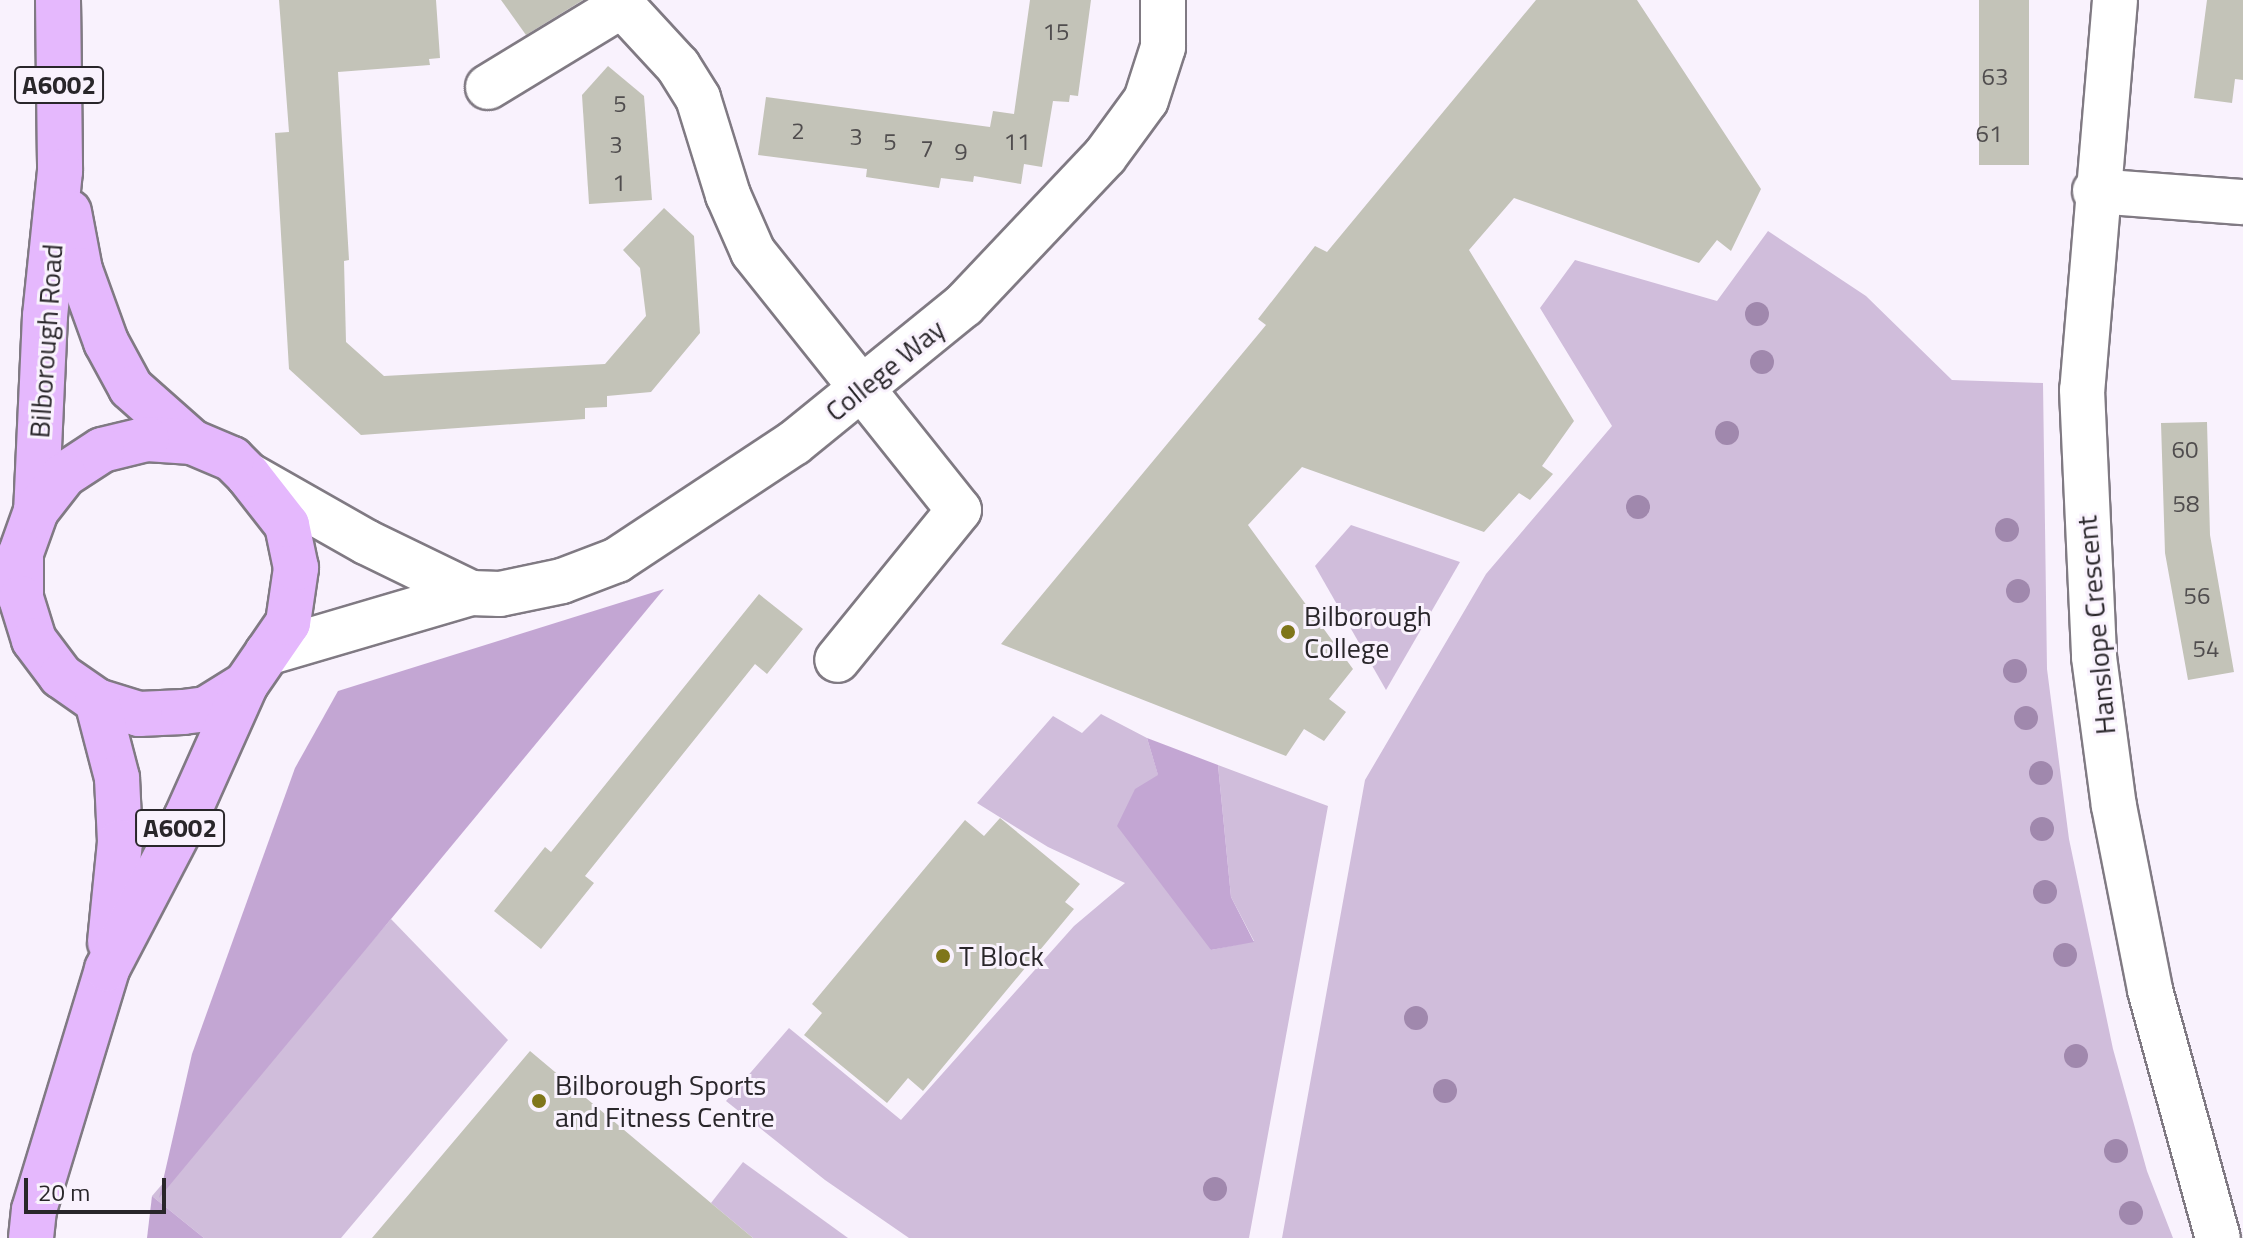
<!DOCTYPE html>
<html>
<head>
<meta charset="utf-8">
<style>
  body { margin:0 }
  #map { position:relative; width:2243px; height:1238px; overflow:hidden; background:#f9f2fd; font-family:"Titillium Web",sans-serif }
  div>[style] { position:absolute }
  .green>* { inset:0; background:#d0bddb }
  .forest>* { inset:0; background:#c3a6d3 }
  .building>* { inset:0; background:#c3c3b8; transform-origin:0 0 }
  .roads { filter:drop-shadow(2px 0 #807a83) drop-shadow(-2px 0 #807a83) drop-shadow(0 2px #807a83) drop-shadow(0 -2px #807a83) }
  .minor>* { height:44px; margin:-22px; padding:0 22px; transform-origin:22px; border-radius:22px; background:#fff }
  .major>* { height:44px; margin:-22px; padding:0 22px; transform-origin:22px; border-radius:22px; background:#e5b8fd }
  .trees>* { width:24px; height:24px; margin:-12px; border-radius:50%; background:#a088ad }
  .dots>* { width:22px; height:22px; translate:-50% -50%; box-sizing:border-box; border:4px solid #f9f2fd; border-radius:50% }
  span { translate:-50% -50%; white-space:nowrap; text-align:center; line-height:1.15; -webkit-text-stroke:6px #f9f2fd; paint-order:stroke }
  .number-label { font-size:24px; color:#504d4e }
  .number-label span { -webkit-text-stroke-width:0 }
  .shield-label span { padding:2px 6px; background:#f9f2fd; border:2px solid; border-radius:6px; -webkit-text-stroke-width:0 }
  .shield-label { font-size:26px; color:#29262a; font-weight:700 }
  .street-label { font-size:28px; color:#29262a }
  .poi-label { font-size:28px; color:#29262a }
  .left { translate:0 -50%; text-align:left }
  .scale { position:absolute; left:24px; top:1178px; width:142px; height:36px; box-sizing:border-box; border:4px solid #29262a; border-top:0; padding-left:10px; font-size:24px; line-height:28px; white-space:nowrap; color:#29262a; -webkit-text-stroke:6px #f9f2fd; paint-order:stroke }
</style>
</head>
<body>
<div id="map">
  <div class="green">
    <div style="clip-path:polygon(1768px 231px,1866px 296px,1952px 380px,2043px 383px,2047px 669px,2069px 839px,2113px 1049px,2147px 1171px,2173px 1238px,1282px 1238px,1365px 780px,1486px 574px,1612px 426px,1540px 308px,1575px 260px,1717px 301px)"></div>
    <div style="clip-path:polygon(1351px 525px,1460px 562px,1386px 690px,1315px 566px)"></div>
    <div style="clip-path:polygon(1101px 714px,1147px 738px,1211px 950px,1254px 941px,1231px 897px,1218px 765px,1328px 806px,1249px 1238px,909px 1238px,825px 1180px,726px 1101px,789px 1028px,901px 1120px,1074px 926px,1125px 883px,1048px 847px,977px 803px,1053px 716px,1082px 733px)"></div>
    <div style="clip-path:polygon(391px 919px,508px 1040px,341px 1238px,204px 1238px,152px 1196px)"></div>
    <div style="clip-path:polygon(743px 1162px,848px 1238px,753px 1238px,711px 1203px)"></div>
  </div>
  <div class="forest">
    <div style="clip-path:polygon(664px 589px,391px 919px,159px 1198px,192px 1054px,295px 768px,338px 691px)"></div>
    <div style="clip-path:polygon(1147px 738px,1218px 765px,1231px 897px,1254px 942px,1211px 950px,1117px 826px,1135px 789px,1158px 775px)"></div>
    <div style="clip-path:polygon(152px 1196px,204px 1238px,147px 1238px)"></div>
  </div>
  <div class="building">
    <div style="clip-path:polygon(279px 0,436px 0,440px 58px,429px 59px,430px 65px,338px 72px,349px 260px,344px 261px,346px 342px,384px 376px,605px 364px,646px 316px,640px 268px,623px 250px,664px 208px,694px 236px,700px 333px,651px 392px,607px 396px,607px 407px,585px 408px,585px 419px,361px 435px,289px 369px,275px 133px,289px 132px)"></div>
    <div style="clip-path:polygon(501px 0,583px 0,526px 35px)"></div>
    <div style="clip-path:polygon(1030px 0,1091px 0,1078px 96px,1070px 95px,1069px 102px,1053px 101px,1042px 167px,1024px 164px,1021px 184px,974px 176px,973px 182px,941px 178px,939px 188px,866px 177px,867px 169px,758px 155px,766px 97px,990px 127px,993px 111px,1014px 114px)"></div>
    <div style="clip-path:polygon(1536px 0,1637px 0,1761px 189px,1731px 251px,1717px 240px,1699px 263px,1514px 198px,1469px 250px,1574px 421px,1542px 466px,1553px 474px,1530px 500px,1519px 493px,1484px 532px,1302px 467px,1248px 525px,1353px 669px,1329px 699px,1346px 712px,1324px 741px,1304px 729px,1286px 756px,1001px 644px,1266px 325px,1258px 319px,1315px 246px,1327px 252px)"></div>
    <div style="left:1979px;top:0;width:50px;height:165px"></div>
    <div style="clip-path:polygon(2207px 0,2243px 0,2243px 80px,2235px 79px,2232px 103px,2194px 98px)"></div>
    <div style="clip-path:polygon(608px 66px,644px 96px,652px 200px,589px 204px,582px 95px)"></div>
    <div style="clip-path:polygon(2207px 422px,2210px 535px,2234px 672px,2188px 680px,2165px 553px,2161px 423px)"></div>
    <div style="clip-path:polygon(759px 594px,803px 629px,767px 674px,755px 664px,585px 876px,594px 883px,541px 949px,494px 911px,545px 847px,551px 852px)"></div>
    <div style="clip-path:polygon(1000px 818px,1080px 884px,1065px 902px,1074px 909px,923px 1091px,908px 1078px,887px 1103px,804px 1035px,822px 1013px,812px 1004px,965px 820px,984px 836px)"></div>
    <div style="clip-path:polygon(530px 1051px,711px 1203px,753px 1238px,372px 1238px)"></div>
  </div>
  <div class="roads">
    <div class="minor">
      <div style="left:617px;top:0;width:90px;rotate:47.3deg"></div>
      <div style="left:678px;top:66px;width:38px;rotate:58deg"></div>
      <div style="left:698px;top:98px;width:102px;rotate:72.8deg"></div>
      <div style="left:728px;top:195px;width:62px;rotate:66.3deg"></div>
      <div style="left:753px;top:252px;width:330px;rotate:51.4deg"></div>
      <div style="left:959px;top:510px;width:193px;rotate:129.1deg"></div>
      <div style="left:2115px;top:0;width:391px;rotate:94.8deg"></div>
      <div style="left:2082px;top:390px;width:267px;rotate:87.4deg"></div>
      <div style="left:2094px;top:657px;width:150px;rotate:82.4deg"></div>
      <div style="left:2114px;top:806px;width:187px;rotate:78.9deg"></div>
      <div style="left:2150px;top:990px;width:257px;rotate:74.7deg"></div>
      <div style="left:488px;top:87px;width:156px;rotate:-31.3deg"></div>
      <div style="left:2095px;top:191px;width:148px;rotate:4.3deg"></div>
      <div style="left:248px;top:475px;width:136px;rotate:29.6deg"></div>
      <div style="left:366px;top:542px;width:117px;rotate:25.9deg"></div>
      <div style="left:267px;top:653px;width:213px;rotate:-16.4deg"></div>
      <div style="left:471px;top:593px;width:29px;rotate:2deg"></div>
      <div style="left:500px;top:594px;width:63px;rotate:-11.8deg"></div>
      <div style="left:562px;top:581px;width:59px;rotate:-20.9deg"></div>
      <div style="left:617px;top:560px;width:212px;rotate:-33.5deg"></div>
      <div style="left:794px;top:443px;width:219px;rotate:-39.1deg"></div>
      <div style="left:964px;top:305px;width:205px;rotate:-46.6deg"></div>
      <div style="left:1105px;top:156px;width:69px;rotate:-53.8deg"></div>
      <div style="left:1146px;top:100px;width:56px;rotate:-72.2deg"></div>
      <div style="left:1163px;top:47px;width:47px;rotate:-90deg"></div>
    </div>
    <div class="major">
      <div style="left:58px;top:0;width:171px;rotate:89.3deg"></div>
      <div style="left:60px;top:171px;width:146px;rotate:95.9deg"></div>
      <div style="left:45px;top:316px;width:195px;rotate:92.6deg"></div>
      <div style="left:36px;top:511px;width:45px;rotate:109.7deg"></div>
      <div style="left:21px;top:553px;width:45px;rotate:90deg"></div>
      <div style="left:21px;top:598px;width:44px;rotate:72.8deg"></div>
      <div style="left:34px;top:640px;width:45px;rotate:53.1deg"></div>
      <div style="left:61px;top:676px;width:44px;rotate:34.8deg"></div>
      <div style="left:97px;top:701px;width:44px;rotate:17.2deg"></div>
      <div style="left:139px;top:714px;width:44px;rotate:-2.6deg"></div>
      <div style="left:183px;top:712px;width:23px;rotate:-7deg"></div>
      <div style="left:206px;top:709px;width:47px;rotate:-32deg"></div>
      <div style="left:69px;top:212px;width:59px;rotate:79.3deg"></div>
      <div style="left:80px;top:270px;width:77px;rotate:70.1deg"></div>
      <div style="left:106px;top:342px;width:52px;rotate:61.5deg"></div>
      <div style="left:131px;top:388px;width:81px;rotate:41.5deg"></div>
      <div style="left:97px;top:701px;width:80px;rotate:75.4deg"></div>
      <div style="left:117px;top:778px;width:64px;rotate:87.3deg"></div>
      <div style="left:120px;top:842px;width:101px;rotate:95.7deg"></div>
      <div style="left:31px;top:1238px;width:28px;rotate:-84deg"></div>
      <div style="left:34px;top:1210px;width:252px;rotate:-73.1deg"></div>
      <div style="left:107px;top:969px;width:170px;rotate:-62.4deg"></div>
      <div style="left:186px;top:818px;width:147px;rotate:-65.9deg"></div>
      <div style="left:246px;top:684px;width:74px;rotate:-55.5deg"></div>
      <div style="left:288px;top:623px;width:56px;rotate:-81.7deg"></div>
      <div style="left:296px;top:568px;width:44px;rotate:-101.8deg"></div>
      <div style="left:287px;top:525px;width:63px;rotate:-128deg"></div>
      <div style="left:248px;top:475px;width:23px;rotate:-135deg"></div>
      <div style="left:232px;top:459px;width:43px;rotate:-157deg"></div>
      <div style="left:192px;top:442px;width:45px;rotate:-176.2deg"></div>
      <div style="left:147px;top:439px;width:46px;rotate:166.3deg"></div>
      <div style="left:102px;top:450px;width:45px;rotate:146.7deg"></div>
      <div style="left:64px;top:475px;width:46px;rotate:127.9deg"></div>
    </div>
  </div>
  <div class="trees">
    <div style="left:1757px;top:314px"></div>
    <div style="left:1762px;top:362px"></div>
    <div style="left:1727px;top:433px"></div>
    <div style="left:1638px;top:507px"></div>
    <div style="left:2007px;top:530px"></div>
    <div style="left:2018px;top:591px"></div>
    <div style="left:2015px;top:671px"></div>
    <div style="left:2026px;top:718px"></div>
    <div style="left:2041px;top:773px"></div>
    <div style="left:2042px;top:829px"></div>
    <div style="left:2045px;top:892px"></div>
    <div style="left:2065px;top:955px"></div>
    <div style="left:1416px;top:1018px"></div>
    <div style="left:2076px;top:1056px"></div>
    <div style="left:1445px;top:1091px"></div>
    <div style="left:2116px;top:1151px"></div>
    <div style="left:1215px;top:1189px"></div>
    <div style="left:2131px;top:1213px"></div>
  </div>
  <div class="dots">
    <div style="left:1288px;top:632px;background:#7f761a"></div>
    <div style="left:943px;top:956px;background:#7f761a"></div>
    <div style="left:539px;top:1101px;background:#7f761a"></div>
  </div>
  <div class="number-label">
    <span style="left:1056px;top:32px">15</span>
    <span style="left:1995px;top:77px">63</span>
    <span style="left:620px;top:104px">5</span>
    <span style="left:798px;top:131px">2</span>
    <span style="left:1989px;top:134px">61</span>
    <span style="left:856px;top:137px">3</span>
    <span style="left:890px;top:142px">5</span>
    <span style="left:1017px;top:142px">11</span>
    <span style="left:616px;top:145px">3</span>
    <span style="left:927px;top:149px">7</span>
    <span style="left:961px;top:152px">9</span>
    <span style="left:619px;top:183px">1</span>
    <span style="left:2185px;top:450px">60</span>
    <span style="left:2186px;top:504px">58</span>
    <span style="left:2197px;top:596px">56</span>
    <span style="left:2206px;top:649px">54</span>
  </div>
  <div class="shield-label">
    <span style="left:59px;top:85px">A6002</span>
    <span style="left:180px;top:828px">A6002</span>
  </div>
  <div class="street-label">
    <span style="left:46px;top:341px;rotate:-86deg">Bilborough Road</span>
    <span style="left:885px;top:370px;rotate:-39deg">College Way</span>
    <span style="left:2096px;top:625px;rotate:-95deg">Hanslope Crescent</span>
  </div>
  <div class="poi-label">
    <span class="left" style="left:1304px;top:632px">Bilborough<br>College</span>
    <span class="left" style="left:959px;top:956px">T Block</span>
    <span class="left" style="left:555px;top:1101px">Bilborough Sports<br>and Fitness Centre</span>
  </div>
  <div class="scale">20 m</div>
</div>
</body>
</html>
